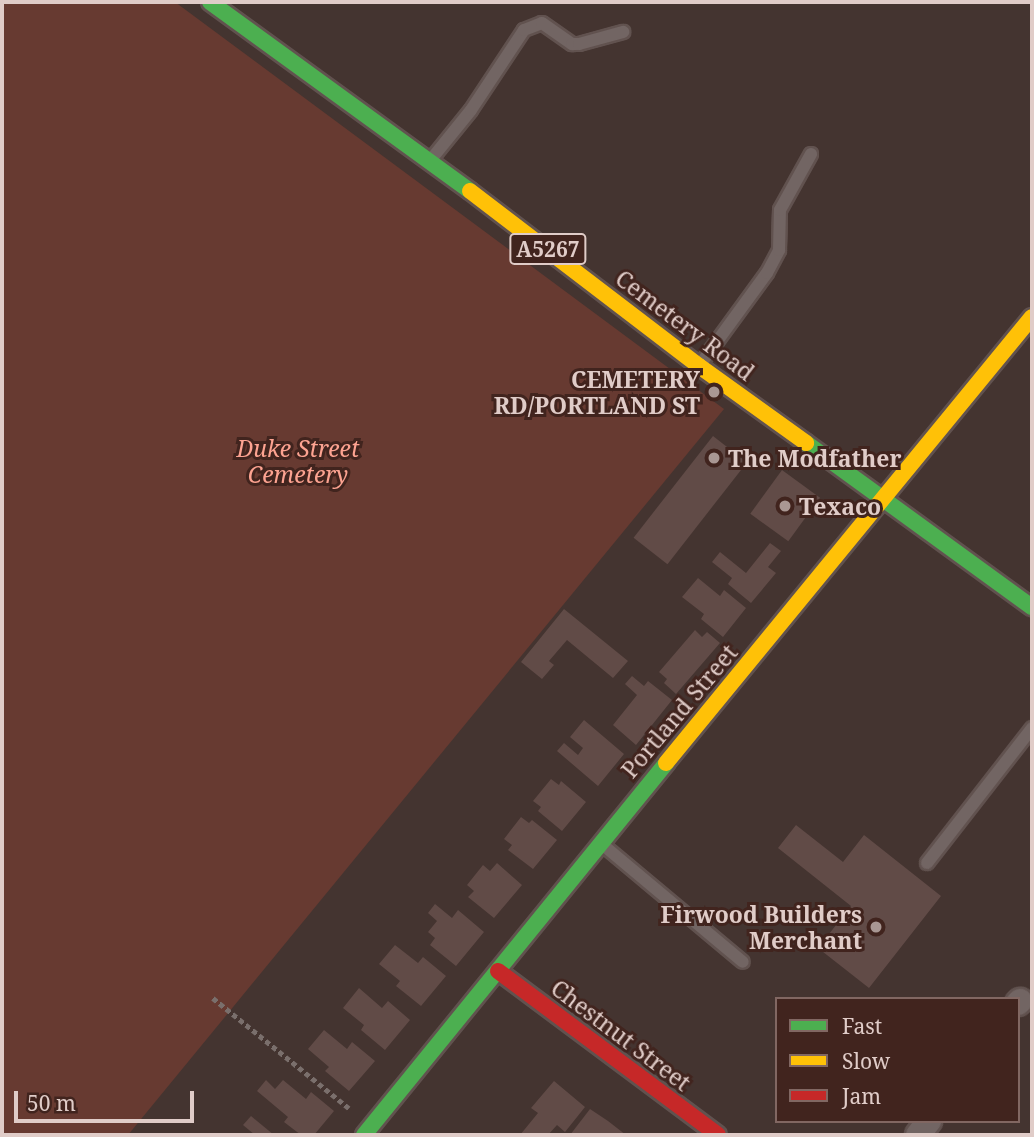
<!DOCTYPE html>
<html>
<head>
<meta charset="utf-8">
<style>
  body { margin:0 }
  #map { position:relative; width:1034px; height:1137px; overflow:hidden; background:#443430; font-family:"Noto Serif",serif }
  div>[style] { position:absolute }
  .green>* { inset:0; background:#673a31 }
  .building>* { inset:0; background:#614b47; transform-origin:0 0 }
  .path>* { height:4.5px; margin-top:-2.25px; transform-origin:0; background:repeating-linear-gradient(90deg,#7a6f6c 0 5px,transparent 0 8.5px) }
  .roads { filter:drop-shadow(2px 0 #61524f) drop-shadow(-2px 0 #61524f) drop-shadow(0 2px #61524f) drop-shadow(0 -2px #61524f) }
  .lane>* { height:12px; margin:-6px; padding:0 6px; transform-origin:6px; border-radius:6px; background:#726563 }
  .street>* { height:24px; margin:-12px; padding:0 12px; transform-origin:12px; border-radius:12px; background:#726563 }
  .fast>* { height:16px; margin:-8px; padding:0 8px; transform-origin:8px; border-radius:8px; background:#4caf50 }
  .slow>* { height:16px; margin:-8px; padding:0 8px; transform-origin:8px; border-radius:8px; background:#ffc107 }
  .jam>* { height:16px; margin:-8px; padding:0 8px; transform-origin:8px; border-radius:8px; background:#c62828 }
  .dots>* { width:19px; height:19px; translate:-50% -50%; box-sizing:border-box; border:4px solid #41241e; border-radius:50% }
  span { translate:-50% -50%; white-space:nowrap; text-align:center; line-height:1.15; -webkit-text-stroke:6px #41241e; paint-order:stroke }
  .shield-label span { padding:2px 5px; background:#41241e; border:2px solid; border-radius:5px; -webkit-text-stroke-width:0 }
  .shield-label { font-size:21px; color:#e0ccc8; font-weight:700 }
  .street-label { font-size:23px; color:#e0ccc8 }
  .poi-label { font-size:23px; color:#e0ccc8; font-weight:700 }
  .right { translate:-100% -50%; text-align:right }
  .left { translate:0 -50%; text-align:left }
  .park-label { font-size:23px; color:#fda391; font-style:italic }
  .frame { position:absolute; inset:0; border:4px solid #e0ccc8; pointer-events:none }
  .legend { position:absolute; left:775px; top:997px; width:245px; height:126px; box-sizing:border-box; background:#41241e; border:2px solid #816762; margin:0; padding:9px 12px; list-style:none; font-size:21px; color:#e0ccc8 }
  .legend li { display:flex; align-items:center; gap:14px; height:35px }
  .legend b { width:35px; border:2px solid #816762 }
  .scale { position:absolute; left:14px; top:1091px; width:180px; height:32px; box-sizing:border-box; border:4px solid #e0ccc8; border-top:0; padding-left:9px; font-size:21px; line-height:24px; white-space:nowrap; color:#e0ccc8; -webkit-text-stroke:5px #41241e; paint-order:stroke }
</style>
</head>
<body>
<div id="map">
  <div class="green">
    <div style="clip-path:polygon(2px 2px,175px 2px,724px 409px,128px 1135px,2px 1135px)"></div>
  </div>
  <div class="building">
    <div style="left:713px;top:436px;width:43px;height:129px;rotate:38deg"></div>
    <div style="left:782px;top:470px;width:47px;height:54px;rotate:36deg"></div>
    <div style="clip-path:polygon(770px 543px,781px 551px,768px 567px,776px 573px,751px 603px,728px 584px,732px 578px,712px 562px,720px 552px,746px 573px)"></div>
    <div style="clip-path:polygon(698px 578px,720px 596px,724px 590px,746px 608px,723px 637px,701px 619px,704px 614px,682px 597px)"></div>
    <div style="clip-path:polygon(564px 609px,628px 661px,613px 678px,567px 640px,549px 661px,554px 665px,542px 679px,521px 662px)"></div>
    <div style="clip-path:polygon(695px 630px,702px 637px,707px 632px,720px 643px,676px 694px,664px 683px,667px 679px,659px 672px)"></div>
    <div style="clip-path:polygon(632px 676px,644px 686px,648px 681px,672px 700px,636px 745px,613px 725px,637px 695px,625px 684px)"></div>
    <div style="clip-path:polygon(584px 720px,624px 754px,598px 786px,557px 751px,564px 743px,578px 755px,583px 748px,570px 737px)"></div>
    <div style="clip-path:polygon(551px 779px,559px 785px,561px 781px,586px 802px,562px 831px,538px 811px,541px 807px,533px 801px)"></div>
    <div style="clip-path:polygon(521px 817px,529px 823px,532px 820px,557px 840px,533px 869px,508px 850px,512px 845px,504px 839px)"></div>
    <div style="clip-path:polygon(796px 825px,843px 862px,864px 835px,941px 896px,869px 988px,818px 948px,851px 906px,778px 848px)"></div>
    <div style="clip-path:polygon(497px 863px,522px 885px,494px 918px,468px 897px,474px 891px,467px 885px,483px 865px,490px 871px)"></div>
    <div style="clip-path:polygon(435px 904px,452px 918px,458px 910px,484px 932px,456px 966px,430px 945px,435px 938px,428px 932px,437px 921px,428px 913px)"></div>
    <div style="clip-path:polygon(395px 945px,418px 963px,423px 957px,446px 976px,421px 1006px,396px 986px,400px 981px,379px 964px)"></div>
    <div style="clip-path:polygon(359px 988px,382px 1008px,388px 1001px,410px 1020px,385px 1050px,361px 1030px,364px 1025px,343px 1008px)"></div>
    <div style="clip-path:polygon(324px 1030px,347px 1049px,352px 1042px,375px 1061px,349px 1091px,325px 1071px,329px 1067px,308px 1049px)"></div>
    <div style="clip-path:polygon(266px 1080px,275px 1089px,283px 1080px,306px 1099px,311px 1092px,334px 1111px,314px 1135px,301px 1135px,284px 1122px,288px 1117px,257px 1091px)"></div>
    <div style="clip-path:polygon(554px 1081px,585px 1107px,565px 1132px,557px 1125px,548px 1135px,520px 1135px,538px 1113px,531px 1108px)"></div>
    <div style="clip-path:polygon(590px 1109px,608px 1121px,626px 1135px,570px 1135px)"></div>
    <div style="clip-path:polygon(251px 1116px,274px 1135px,255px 1135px,243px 1125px)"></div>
  </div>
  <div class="path">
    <div style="left:213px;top:998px;width:175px;rotate:39deg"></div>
  </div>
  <div class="roads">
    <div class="lane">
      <div style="left:433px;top:157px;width:60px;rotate:-51deg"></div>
      <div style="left:471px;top:110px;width:96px;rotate:-56.5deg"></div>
      <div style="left:524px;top:30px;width:19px;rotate:-21deg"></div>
      <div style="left:542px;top:23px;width:37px;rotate:35deg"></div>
      <div style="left:572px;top:44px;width:7px"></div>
      <div style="left:579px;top:44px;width:46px;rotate:-15.3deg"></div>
      <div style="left:702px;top:362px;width:110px;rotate:-53.9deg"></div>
      <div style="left:767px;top:273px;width:26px;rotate:-62deg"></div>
      <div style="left:779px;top:250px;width:40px;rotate:-88.6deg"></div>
      <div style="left:780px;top:210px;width:64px;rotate:-61deg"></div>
      <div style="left:603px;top:845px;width:182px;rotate:39.9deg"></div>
      <div style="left:927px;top:863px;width:171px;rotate:-52.1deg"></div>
    </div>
    <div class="street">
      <div style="left:1018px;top:1003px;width:3px;rotate:-45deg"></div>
      <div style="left:918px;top:1135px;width:18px;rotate:-52deg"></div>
    </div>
    <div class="fast">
      <div style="left:210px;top:2px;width:321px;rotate:36deg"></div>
      <div style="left:806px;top:443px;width:279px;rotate:36deg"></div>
      <div style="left:364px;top:1135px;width:479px;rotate:-50.9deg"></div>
    </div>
    <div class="slow">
      <div style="left:470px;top:191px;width:288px;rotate:37.4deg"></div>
      <div style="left:699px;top:366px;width:132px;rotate:35.7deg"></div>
      <div style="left:666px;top:763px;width:577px;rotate:-50.63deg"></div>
    </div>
    <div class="jam">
      <div style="left:498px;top:971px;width:274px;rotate:36.7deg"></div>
    </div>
  </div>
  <div class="dots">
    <div style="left:714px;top:392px;background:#a99793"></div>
    <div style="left:714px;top:458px;background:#a99793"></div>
    <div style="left:785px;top:506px;background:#a99793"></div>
    <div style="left:876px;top:927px;background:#a99793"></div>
  </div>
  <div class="shield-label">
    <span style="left:548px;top:249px">A5267</span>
  </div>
  <div class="street-label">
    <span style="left:685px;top:325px;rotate:37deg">Cemetery Road</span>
    <span style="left:679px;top:711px;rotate:-50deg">Portland Street</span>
    <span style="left:621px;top:1035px;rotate:37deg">Chestnut Street</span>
  </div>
  <div class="poi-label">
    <span class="right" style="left:700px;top:392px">CEMETERY<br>RD/PORTLAND ST</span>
    <span class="left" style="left:728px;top:458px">The Modfather</span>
    <span class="left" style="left:799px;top:506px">Texaco</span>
    <span class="right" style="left:862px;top:927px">Firwood Builders<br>Merchant</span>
  </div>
  <div class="park-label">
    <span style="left:298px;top:461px">Duke Street<br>Cemetery</span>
  </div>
  <div class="frame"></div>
  <ul class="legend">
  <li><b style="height:9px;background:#4caf50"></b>Fast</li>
  <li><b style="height:9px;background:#ffc107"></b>Slow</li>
  <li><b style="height:9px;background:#c62828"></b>Jam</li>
  </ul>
  <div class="scale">50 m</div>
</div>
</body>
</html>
